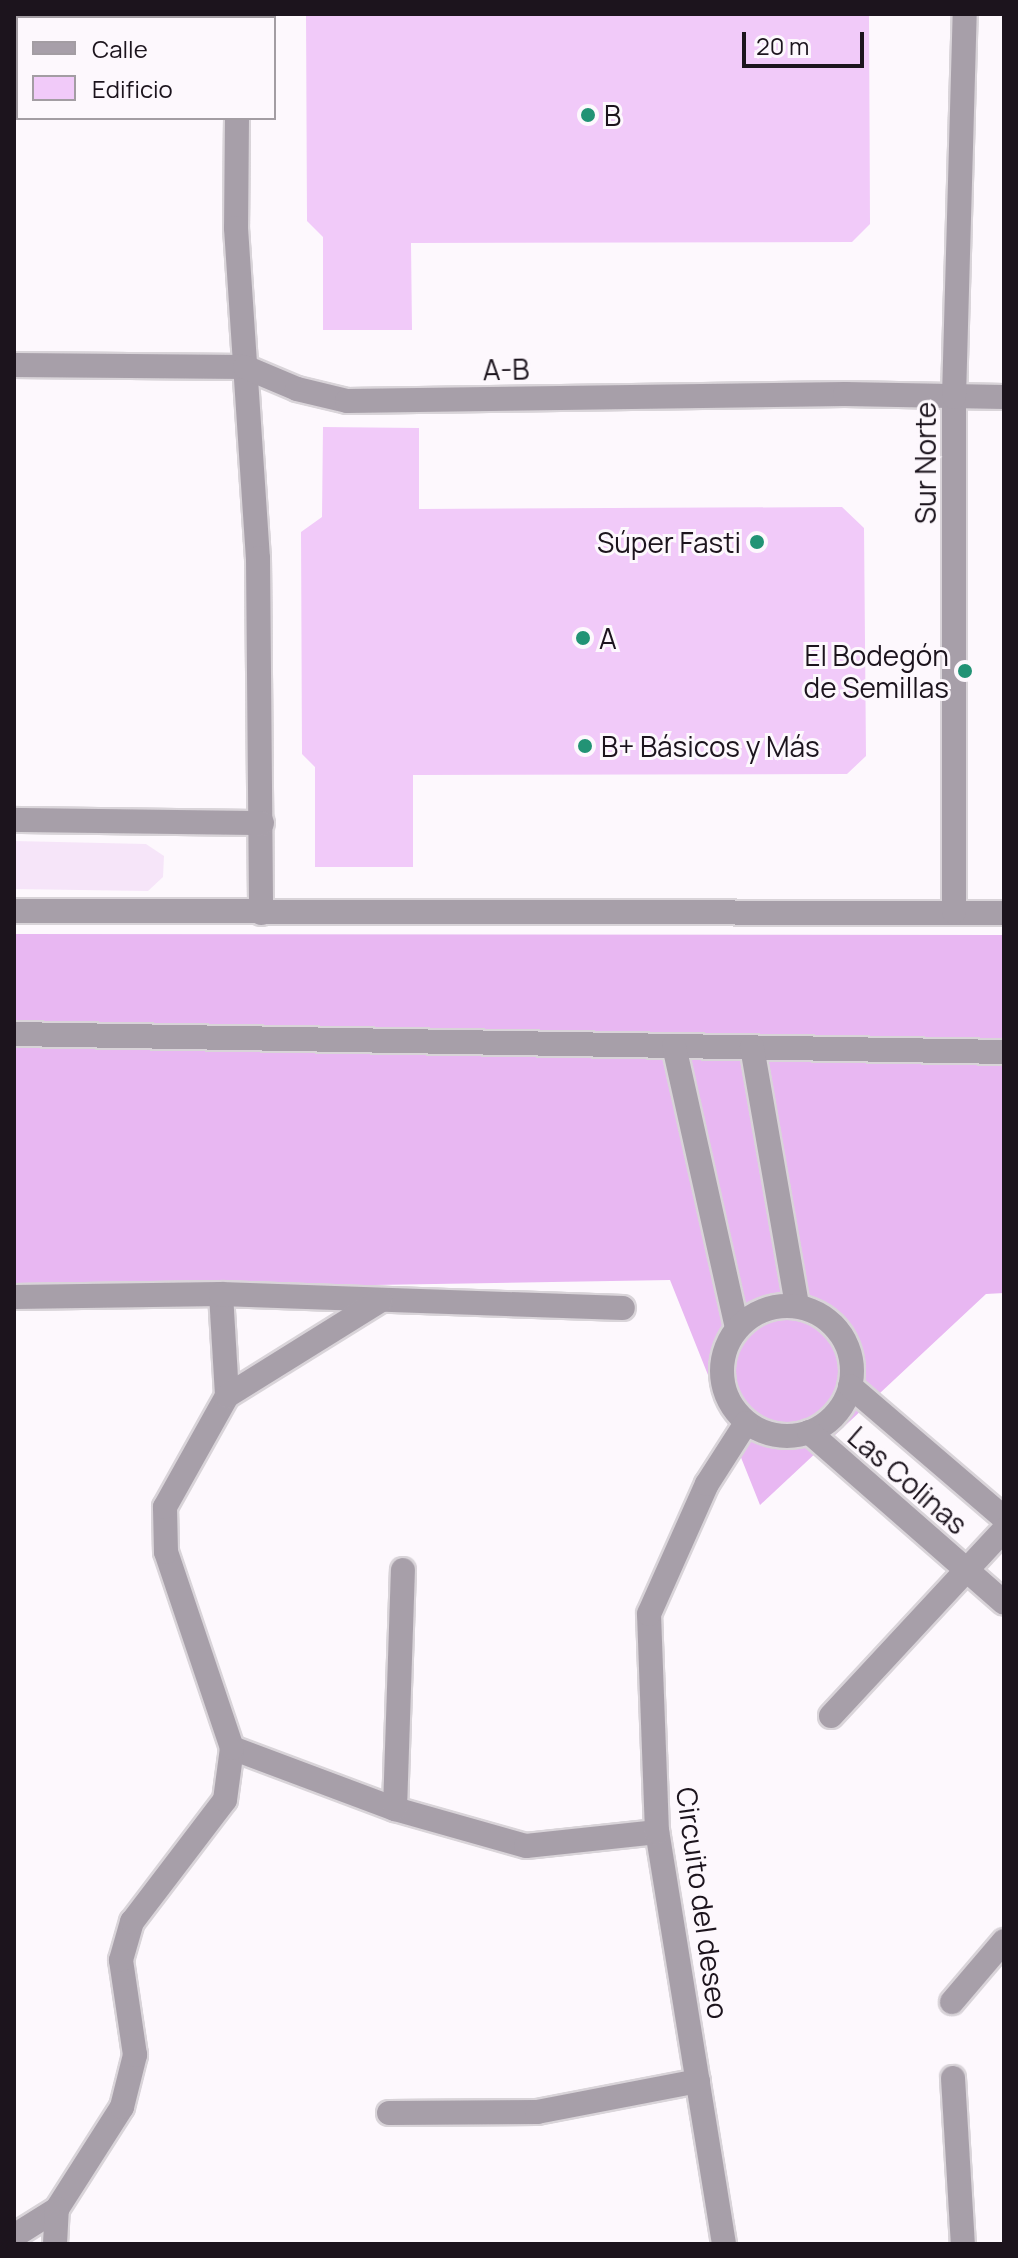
<!DOCTYPE html>
<html>
<head>
<meta charset="utf-8">
<style>
  body { margin:0 }
  #map { position:relative; width:1018px; height:2258px; overflow:hidden; background:#fdf8fd; font-family:Manrope,sans-serif }
  div>[style] { position:absolute }
  .green>* { inset:0; background:#f6e5f9 }
  .forest>* { inset:0; background:#e8b7f2 }
  .building>* { inset:0; background:#f1caf9 }
  .roads { filter:drop-shadow(2px 0 #d9d4d9) drop-shadow(-2px 0 #d9d4d9) drop-shadow(0 2px #d9d4d9) drop-shadow(0 -2px #d9d4d9) }
  .street>* { height:24px; margin:-12px; padding:0 12px; transform-origin:12px; border-radius:12px; background:#a79fa9 }
  .street>.ring { margin:-12px; padding:0; box-sizing:content-box; background:none; border:24px solid #a79fa9; border-radius:50% }
  .dots>* { width:22px; height:22px; translate:-50% -50%; box-sizing:border-box; border:4px solid #fdf8fd; border-radius:50% }
  span { translate:-50% -50%; white-space:nowrap; text-align:center; line-height:1.15; -webkit-text-stroke:6px #fdf8fd; paint-order:stroke }
  .poi-label { font-size:28px; color:#1c141d }
  .left { translate:0 -50%; text-align:left }
  .right { translate:-100% -50%; text-align:right }
  .street-label { font-size:28px; color:#1c141d }
  .frame { position:absolute; inset:0; border:16px solid #1c141d; pointer-events:none }
  .legend { position:absolute; left:16px; top:16px; width:260px; height:104px; box-sizing:border-box; background:#fdf8fd; border:2px solid #a39da3; margin:0; padding:10px 14px; list-style:none; font-size:24px; color:#1c141d }
  .legend li { display:flex; align-items:center; gap:16px; height:40px }
  .legend b { width:40px; border:2px solid #a39da3 }
  .scale { position:absolute; left:742px; top:32px; width:122px; height:36px; box-sizing:border-box; border:4px solid #1c141d; border-top:0; padding-left:10px; font-size:24px; line-height:28px; white-space:nowrap; color:#1c141d; -webkit-text-stroke:6px #fdf8fd; paint-order:stroke }
</style>
</head>
<body>
<div id="map">
  <div class="green">
    <div style="clip-path:polygon(14px 841px,146px 844px,164px 856px,163px 877px,148px 891px,14px 889px)"></div>
  </div>
  <div class="forest">
    <div style="clip-path:polygon(14px 934px,1004px 935px,1004px 1293px,986px 1294px,760px 1505px,670px 1280px,14px 1291px)"></div>
  </div>
  <div class="building">
    <div style="clip-path:polygon(306px 14px,869px 14px,870px 224px,852px 242px,411px 243px,412px 330px,323px 330px,323px 237px,307px 221px)"></div>
    <div style="clip-path:polygon(323px 427px,419px 428px,419px 509px,842px 507px,864px 528px,866px 756px,847px 774px,413px 775px,413px 867px,315px 867px,315px 767px,302px 754px,301px 532px,322px 517px)"></div>
  </div>
  <div class="roads">
    <div class="street">
      <div style="left:238px;top:18px;width:4px;rotate:-90deg"></div>
      <div style="left:237px;top:118px;width:110px;rotate:90.5deg"></div>
      <div style="left:236px;top:228px;width:331px;rotate:86.2deg"></div>
      <div style="left:258px;top:558px;width:355px;rotate:89.5deg"></div>
      <div style="left:14px;top:365px;width:231px;rotate:0.5deg"></div>
      <div style="left:245px;top:367px;width:56px;rotate:22.9deg"></div>
      <div style="left:297px;top:389px;width:51px;rotate:13.5deg"></div>
      <div style="left:347px;top:401px;width:498px;rotate:-0.8deg"></div>
      <div style="left:845px;top:394px;width:159px;rotate:1.1deg"></div>
      <div style="left:14px;top:820px;width:248px;rotate:0.7deg"></div>
      <div style="left:14px;top:911px;width:990px;rotate:0.12deg"></div>
      <div style="left:954px;top:912px;width:515px;rotate:-90deg"></div>
      <div style="left:954px;top:397px;width:383px;rotate:-88.4deg"></div>
      <div style="left:14px;top:1034px;width:990px;rotate:1.04deg"></div>
      <div style="left:674px;top:1046px;width:289px;rotate:77.4deg"></div>
      <div style="left:752px;top:1047px;width:263px;rotate:80.1deg"></div>
      <div style="left:221px;top:1294px;width:102px;rotate:86.6deg"></div>
      <div style="left:14px;top:1297px;width:207px;rotate:-0.8deg"></div>
      <div style="left:221px;top:1294px;width:402px;rotate:2deg"></div>
      <div class="ring" style="left:722px;top:1306px;width:106px;height:106px"></div>
      <div style="left:850px;top:1386px;width:203px;rotate:40.6deg"></div>
      <div style="left:809px;top:1432px;width:259px;rotate:41.2deg"></div>
      <div style="left:831px;top:1716px;width:254px;rotate:-47.1deg"></div>
      <div style="left:232px;top:1748px;width:174px;rotate:20.5deg"></div>
      <div style="left:395px;top:1809px;width:136px;rotate:15.8deg"></div>
      <div style="left:526px;top:1846px;width:132px;rotate:-6.1deg"></div>
      <div style="left:395px;top:1809px;width:239px;rotate:-88.1deg"></div>
      <div style="left:952px;top:2002px;width:80px;rotate:-49.6deg"></div>
      <div style="left:953px;top:2078px;width:166px;rotate:86.6deg"></div>
      <div style="left:389px;top:2113px;width:148px;rotate:-0.4deg"></div>
      <div style="left:537px;top:2112px;width:164px;rotate:-10.9deg"></div>
      <div style="left:14px;top:2236px;width:51px;rotate:-32.1deg"></div>
      <div style="left:57px;top:2209px;width:121px;rotate:-57.5deg"></div>
      <div style="left:122px;top:2107px;width:54px;rotate:-76deg"></div>
      <div style="left:135px;top:2055px;width:96px;rotate:-98.4deg"></div>
      <div style="left:121px;top:1960px;width:40px;rotate:-74deg"></div>
      <div style="left:132px;top:1922px;width:153px;rotate:-52.7deg"></div>
      <div style="left:225px;top:1800px;width:52px;rotate:-82.3deg"></div>
      <div style="left:232px;top:1748px;width:207px;rotate:-108.6deg"></div>
      <div style="left:166px;top:1552px;width:45px;rotate:-91.3deg"></div>
      <div style="left:165px;top:1507px;width:127px;rotate:-60.8deg"></div>
      <div style="left:227px;top:1396px;width:181px;rotate:-31.9deg"></div>
      <div style="left:55px;top:2244px;width:35px;rotate:-87deg"></div>
      <div style="left:724px;top:2244px;width:417px;rotate:-99.2deg"></div>
      <div style="left:657px;top:1832px;width:218px;rotate:-92.1deg"></div>
      <div style="left:649px;top:1614px;width:142px;rotate:-66deg"></div>
      <div style="left:707px;top:1484px;width:72px;rotate:-57.4deg"></div>
    </div>
  </div>
  <div class="dots">
    <div style="left:588px;top:115px;background:#229375"></div>
    <div style="left:757px;top:542px;background:#229375"></div>
    <div style="left:583px;top:638px;background:#229375"></div>
    <div style="left:965px;top:671px;background:#229375"></div>
    <div style="left:585px;top:746px;background:#229375"></div>
  </div>
  <div class="poi-label">
    <span class="left" style="left:604px;top:115px">B</span>
    <span class="right" style="left:741px;top:542px">Súper Fasti</span>
    <span class="left" style="left:599px;top:638px">A</span>
    <span class="right" style="left:949px;top:671px">El Bodegón<br>de Semillas</span>
    <span class="left" style="left:601px;top:746px">B+ Básicos y Más</span>
  </div>
  <div class="street-label">
    <span style="left:506px;top:369px;rotate:-1deg">A-B</span>
    <span style="left:925px;top:463px;rotate:-90deg">Sur Norte</span>
    <span style="left:908px;top:1480px;rotate:41deg">Las Colinas</span>
    <span style="left:703px;top:1903px;rotate:82deg">Circuito del deseo</span>
  </div>
  <div class="frame"></div>
  <ul class="legend">
  <li><b style="height:10px;background:#a79fa9"></b>Calle</li>
  <li><b style="height:22px;background:#f1caf9"></b>Edificio</li>
  </ul>
  <div class="scale">20 m</div>
</div>
</body>
</html>
